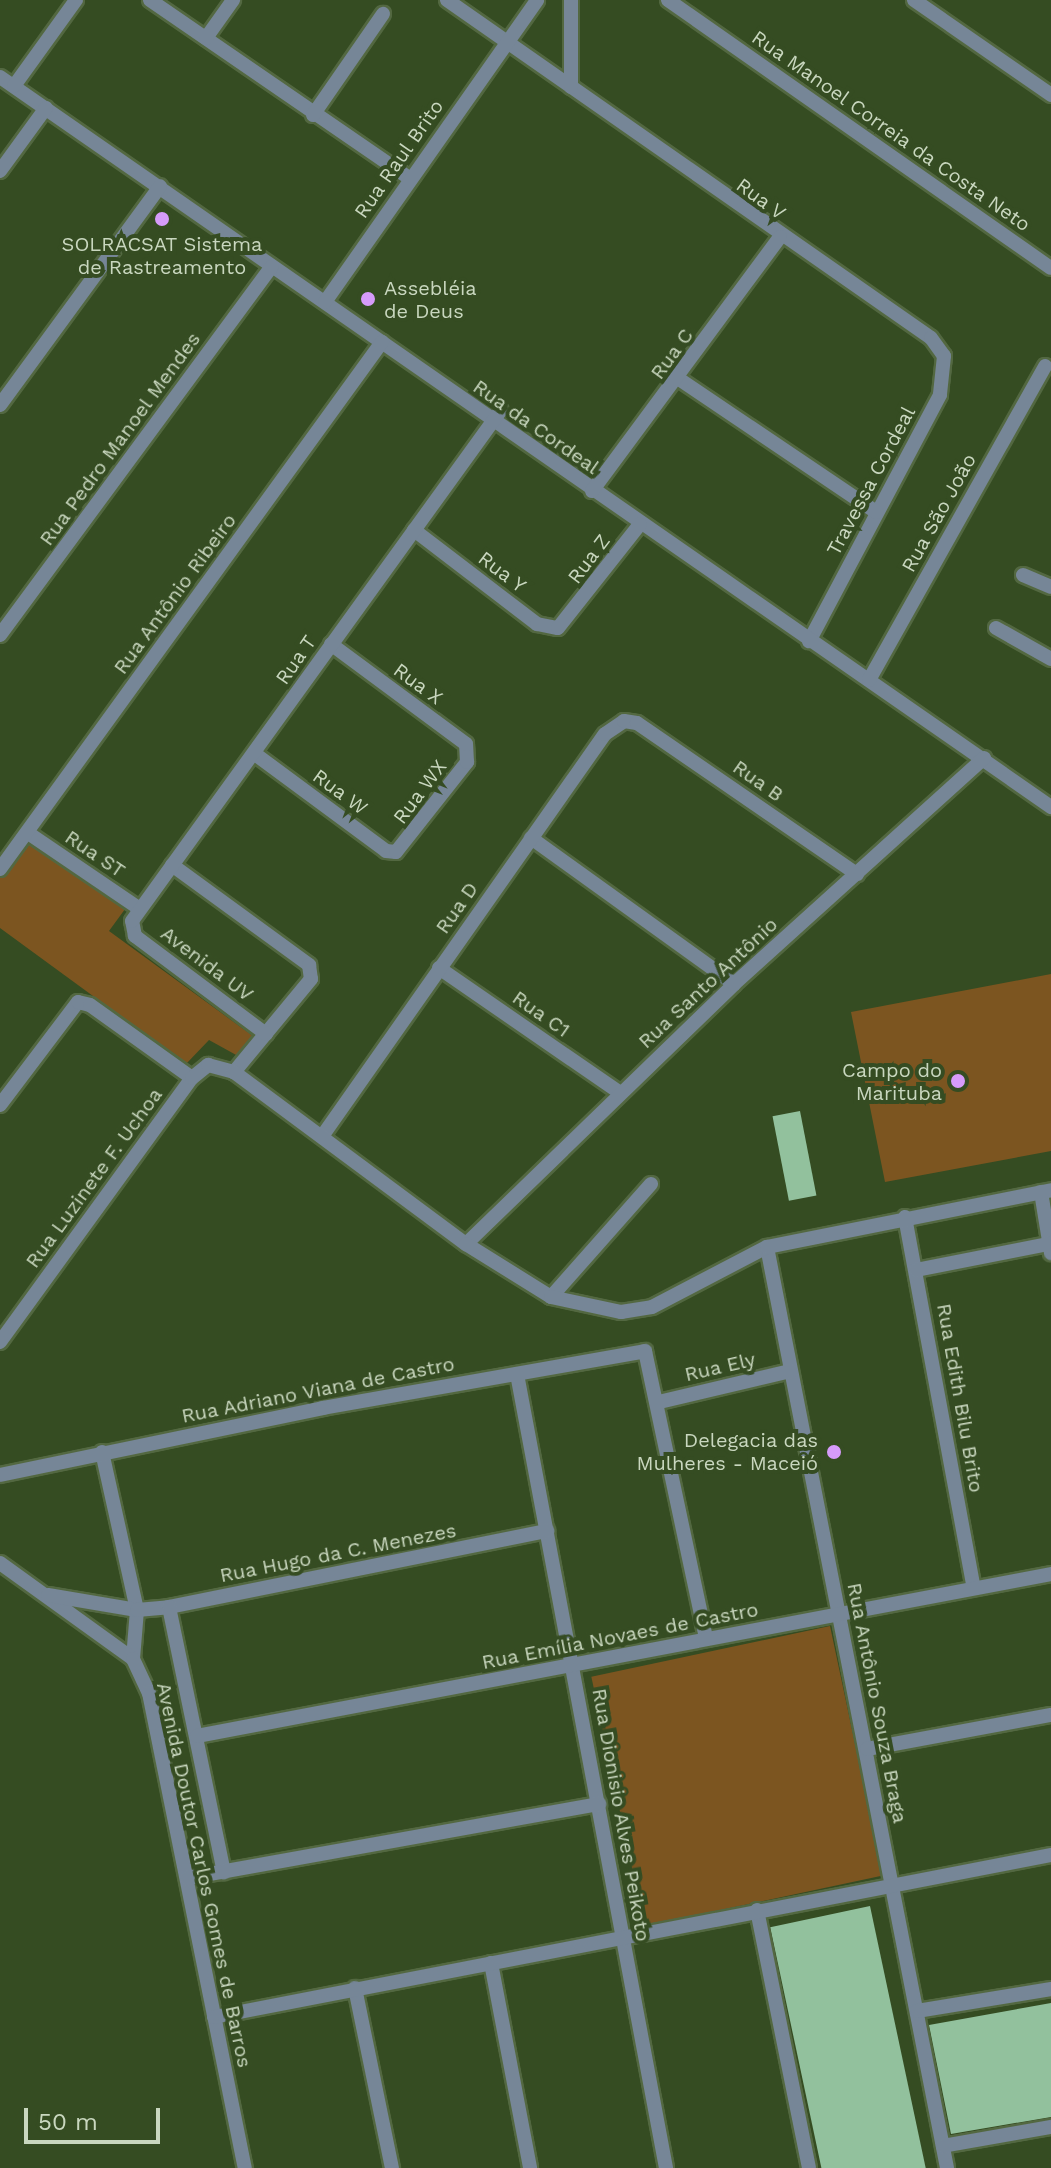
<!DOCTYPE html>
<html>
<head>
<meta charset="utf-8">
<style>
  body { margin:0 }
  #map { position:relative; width:1051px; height:2168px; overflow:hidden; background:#354c22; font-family:"Work Sans",sans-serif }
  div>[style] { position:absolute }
  .green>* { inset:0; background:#7c5520; transform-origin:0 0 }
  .building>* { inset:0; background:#92c19d; transform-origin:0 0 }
  .roads { filter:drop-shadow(2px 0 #536841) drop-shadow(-2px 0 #536841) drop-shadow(0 2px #536841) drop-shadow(0 -2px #536841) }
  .minor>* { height:14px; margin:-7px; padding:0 7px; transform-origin:7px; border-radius:7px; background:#768697 }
  .dots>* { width:22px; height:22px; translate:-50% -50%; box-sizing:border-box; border:4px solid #354c22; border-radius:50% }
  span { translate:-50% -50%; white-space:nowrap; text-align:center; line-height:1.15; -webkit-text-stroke:8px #354c22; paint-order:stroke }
  .street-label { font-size:20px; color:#c9d7bf }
  .poi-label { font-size:20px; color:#c9d7bf }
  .left { translate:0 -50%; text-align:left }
  .right { translate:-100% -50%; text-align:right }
  .scale { position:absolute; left:24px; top:2108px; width:136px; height:36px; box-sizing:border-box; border:4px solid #c9d7bf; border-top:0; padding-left:10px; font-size:24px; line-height:28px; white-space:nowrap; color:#c9d7bf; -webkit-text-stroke:6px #354c22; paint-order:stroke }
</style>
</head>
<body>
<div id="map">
  <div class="green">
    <div style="clip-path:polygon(29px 837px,128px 905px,109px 931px,253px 1036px,238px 1056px,209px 1040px,186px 1064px,0 928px,0 874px)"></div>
    <div style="clip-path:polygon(1051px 974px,1051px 1151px,885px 1182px,851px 1012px)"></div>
    <div style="left:830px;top:1626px;width:255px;height:244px;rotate:78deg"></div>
  </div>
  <div class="building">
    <div style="left:800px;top:1111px;width:86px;height:28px;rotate:79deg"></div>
    <div style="left:870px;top:1906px;width:268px;height:102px;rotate:78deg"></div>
    <div style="clip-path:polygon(1051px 2003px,1051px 2117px,951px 2134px,929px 2025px)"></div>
  </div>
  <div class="roads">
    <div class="minor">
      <div style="left:150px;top:0;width:314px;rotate:34.5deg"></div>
      <div style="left:447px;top:0;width:590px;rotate:34.93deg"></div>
      <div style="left:931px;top:338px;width:22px;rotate:54deg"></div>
      <div style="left:944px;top:356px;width:39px;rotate:96deg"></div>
      <div style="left:940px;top:395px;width:279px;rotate:118deg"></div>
      <div style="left:571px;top:0;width:87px;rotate:90deg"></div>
      <div style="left:668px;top:0;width:467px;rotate:35deg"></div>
      <div style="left:914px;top:0;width:167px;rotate:34.7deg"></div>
      <div style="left:206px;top:38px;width:47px;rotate:-54.6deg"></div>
      <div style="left:0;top:77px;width:1280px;rotate:34.78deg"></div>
      <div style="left:14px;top:86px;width:106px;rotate:-54.2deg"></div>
      <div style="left:313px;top:115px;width:123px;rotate:-55.3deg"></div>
      <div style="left:0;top:171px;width:78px;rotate:-53.9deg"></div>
      <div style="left:325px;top:302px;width:369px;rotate:-54.9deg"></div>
      <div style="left:679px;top:379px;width:238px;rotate:34deg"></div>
      <div style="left:0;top:405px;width:271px;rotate:-53.8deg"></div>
      <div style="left:592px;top:491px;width:316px;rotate:-53.5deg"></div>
      <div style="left:414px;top:530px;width:155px;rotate:37.4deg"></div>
      <div style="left:537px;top:624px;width:21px;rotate:11deg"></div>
      <div style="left:558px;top:628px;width:132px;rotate:-51.7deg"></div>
      <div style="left:1023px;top:575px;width:30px;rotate:23deg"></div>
      <div style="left:996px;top:628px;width:63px;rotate:29.4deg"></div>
      <div style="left:0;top:635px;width:458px;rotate:-53.6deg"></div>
      <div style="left:869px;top:680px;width:360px;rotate:-60.7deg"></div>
      <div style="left:255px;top:754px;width:163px;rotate:36.5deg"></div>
      <div style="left:386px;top:851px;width:10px;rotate:6deg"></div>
      <div style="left:396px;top:852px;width:115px;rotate:-51.7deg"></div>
      <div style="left:467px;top:762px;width:18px;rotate:-93deg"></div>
      <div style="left:466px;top:744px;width:168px;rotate:-143.5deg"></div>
      <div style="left:28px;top:833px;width:135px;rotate:34.2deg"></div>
      <div style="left:531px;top:838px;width:250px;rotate:35.7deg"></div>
      <div style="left:172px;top:865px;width:170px;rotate:36.1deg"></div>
      <div style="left:309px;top:965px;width:14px;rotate:82deg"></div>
      <div style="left:311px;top:979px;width:121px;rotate:129.6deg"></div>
      <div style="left:0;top:869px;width:651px;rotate:-54.06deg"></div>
      <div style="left:439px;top:968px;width:219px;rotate:34.6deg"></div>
      <div style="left:266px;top:1034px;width:164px;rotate:-143.2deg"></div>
      <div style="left:135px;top:936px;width:15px;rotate:-101deg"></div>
      <div style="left:132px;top:921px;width:630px;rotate:-54.17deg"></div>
      <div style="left:0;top:1105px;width:129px;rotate:-52.9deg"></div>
      <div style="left:78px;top:1002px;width:12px;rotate:14deg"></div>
      <div style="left:90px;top:1005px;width:125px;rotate:35.6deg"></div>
      <div style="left:323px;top:1135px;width:490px;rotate:-54.9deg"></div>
      <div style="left:605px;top:734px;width:23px;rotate:-34deg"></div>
      <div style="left:624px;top:721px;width:13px;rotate:9deg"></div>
      <div style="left:637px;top:723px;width:267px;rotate:34.5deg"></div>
      <div style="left:1041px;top:1192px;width:62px;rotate:80.7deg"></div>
      <div style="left:905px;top:1217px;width:377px;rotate:79.5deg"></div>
      <div style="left:466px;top:1244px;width:373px;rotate:-44.1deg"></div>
      <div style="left:734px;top:984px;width:337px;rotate:-42.1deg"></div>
      <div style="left:767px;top:1247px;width:938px;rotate:78.94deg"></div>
      <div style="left:916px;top:1270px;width:136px;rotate:-11.1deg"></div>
      <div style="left:551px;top:1297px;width:151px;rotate:-48.5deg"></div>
      <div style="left:0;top:1342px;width:326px;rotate:-54deg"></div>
      <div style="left:192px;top:1078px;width:21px;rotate:-39deg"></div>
      <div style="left:208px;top:1065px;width:27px;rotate:15deg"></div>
      <div style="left:234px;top:1072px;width:289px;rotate:36.6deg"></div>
      <div style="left:466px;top:1244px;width:100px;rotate:31.9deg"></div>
      <div style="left:551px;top:1297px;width:72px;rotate:12.1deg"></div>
      <div style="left:621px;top:1312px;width:31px;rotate:-9deg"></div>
      <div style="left:652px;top:1307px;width:130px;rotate:-27.6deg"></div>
      <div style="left:767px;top:1247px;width:290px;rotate:-11.3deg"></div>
      <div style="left:517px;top:1374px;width:808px;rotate:79.37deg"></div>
      <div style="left:659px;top:1402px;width:135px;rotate:-13.3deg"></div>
      <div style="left:102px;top:1452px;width:162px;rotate:77.5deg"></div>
      <div style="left:137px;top:1610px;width:49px;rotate:94.7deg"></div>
      <div style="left:0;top:1475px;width:330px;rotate:-11.7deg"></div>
      <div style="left:323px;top:1408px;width:327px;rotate:-10deg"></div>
      <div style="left:645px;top:1351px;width:293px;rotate:78deg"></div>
      <div style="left:0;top:1563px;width:164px;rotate:35.8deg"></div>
      <div style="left:133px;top:1659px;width:38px;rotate:65deg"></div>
      <div style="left:149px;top:1693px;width:485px;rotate:78.6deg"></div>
      <div style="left:48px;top:1595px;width:90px;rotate:9.6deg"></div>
      <div style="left:137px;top:1610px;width:32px;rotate:-5deg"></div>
      <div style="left:169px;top:1607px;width:386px;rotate:-11.4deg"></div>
      <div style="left:169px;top:1607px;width:271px;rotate:78.3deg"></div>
      <div style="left:197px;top:1736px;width:869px;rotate:-10.74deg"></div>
      <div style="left:867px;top:1749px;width:187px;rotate:-10.5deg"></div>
      <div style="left:187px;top:1878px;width:419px;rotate:-10.2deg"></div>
      <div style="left:757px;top:1910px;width:263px;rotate:78.6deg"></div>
      <div style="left:491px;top:1963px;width:209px;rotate:79.2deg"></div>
      <div style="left:355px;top:1988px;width:184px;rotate:78.4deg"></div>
      <div style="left:917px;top:2011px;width:136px;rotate:-9.3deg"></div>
      <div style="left:214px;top:2017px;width:853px;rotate:-10.95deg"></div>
      <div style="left:943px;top:2146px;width:110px;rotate:-10deg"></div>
    </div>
  </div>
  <div class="dots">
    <div style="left:162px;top:219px;background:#d69bfa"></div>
    <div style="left:368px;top:299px;background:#d69bfa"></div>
    <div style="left:958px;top:1081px;background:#d69bfa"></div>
    <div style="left:834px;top:1452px;background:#d69bfa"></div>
  </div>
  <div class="street-label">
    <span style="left:891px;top:131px;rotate:35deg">Rua Manoel Correia da Costa Neto</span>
    <span style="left:399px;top:159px;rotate:-55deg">Rua Raul Brito</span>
    <span style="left:761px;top:199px;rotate:36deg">Rua V</span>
    <span style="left:672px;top:354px;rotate:-54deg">Rua C</span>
    <span style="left:536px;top:427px;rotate:35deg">Rua da Cordeal</span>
    <span style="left:120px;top:439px;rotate:-54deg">Rua Pedro Manoel Mendes</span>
    <span style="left:871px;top:481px;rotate:-62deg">Travessa Cordeal</span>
    <span style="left:939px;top:513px;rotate:-61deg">Rua São João</span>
    <span style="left:589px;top:559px;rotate:-53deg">Rua Z</span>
    <span style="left:502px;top:572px;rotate:37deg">Rua Y</span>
    <span style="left:175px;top:594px;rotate:-54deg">Rua Antônio Ribeiro</span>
    <span style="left:296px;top:660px;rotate:-55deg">Rua T</span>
    <span style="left:418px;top:684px;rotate:36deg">Rua X</span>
    <span style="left:758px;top:781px;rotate:35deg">Rua B</span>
    <span style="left:340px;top:792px;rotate:36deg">Rua W</span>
    <span style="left:420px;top:792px;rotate:-53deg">Rua WX</span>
    <span style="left:95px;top:854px;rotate:34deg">Rua ST</span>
    <span style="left:457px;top:908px;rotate:-55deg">Rua D</span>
    <span style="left:207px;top:964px;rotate:37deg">Avenida UV</span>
    <span style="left:708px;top:983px;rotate:-43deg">Rua Santo Antônio</span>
    <span style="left:541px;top:1014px;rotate:35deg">Rua C1</span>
    <span style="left:94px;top:1178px;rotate:-54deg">Rua Luzinete F. Uchoa</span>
    <span style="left:720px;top:1367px;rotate:-13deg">Rua Ely</span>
    <span style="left:318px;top:1390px;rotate:-11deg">Rua Adriano Viana de Castro</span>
    <span style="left:960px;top:1398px;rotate:80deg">Rua Edith Bilu Brito</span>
    <span style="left:338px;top:1553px;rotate:-11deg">Rua Hugo da C. Menezes</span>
    <span style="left:620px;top:1636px;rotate:-11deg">Rua Emília Novaes de Castro</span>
    <span style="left:877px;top:1703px;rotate:79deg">Rua Antônio Souza Braga</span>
    <span style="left:621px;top:1815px;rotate:80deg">Rua Dionisio Alves Peikoto</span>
    <span style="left:204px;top:1875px;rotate:78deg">Avenida Doutor Carlos Gomes de Barros</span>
  </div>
  <div class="poi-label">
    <span style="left:162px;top:256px">SOLRACSAT Sistema<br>de Rastreamento</span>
    <span class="left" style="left:384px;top:300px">Assebléia<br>de Deus</span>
    <span class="right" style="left:942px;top:1082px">Campo do<br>Marituba</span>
    <span class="right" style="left:818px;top:1452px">Delegacia das<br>Mulheres - Maceió</span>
  </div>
  <div class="scale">50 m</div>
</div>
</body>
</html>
